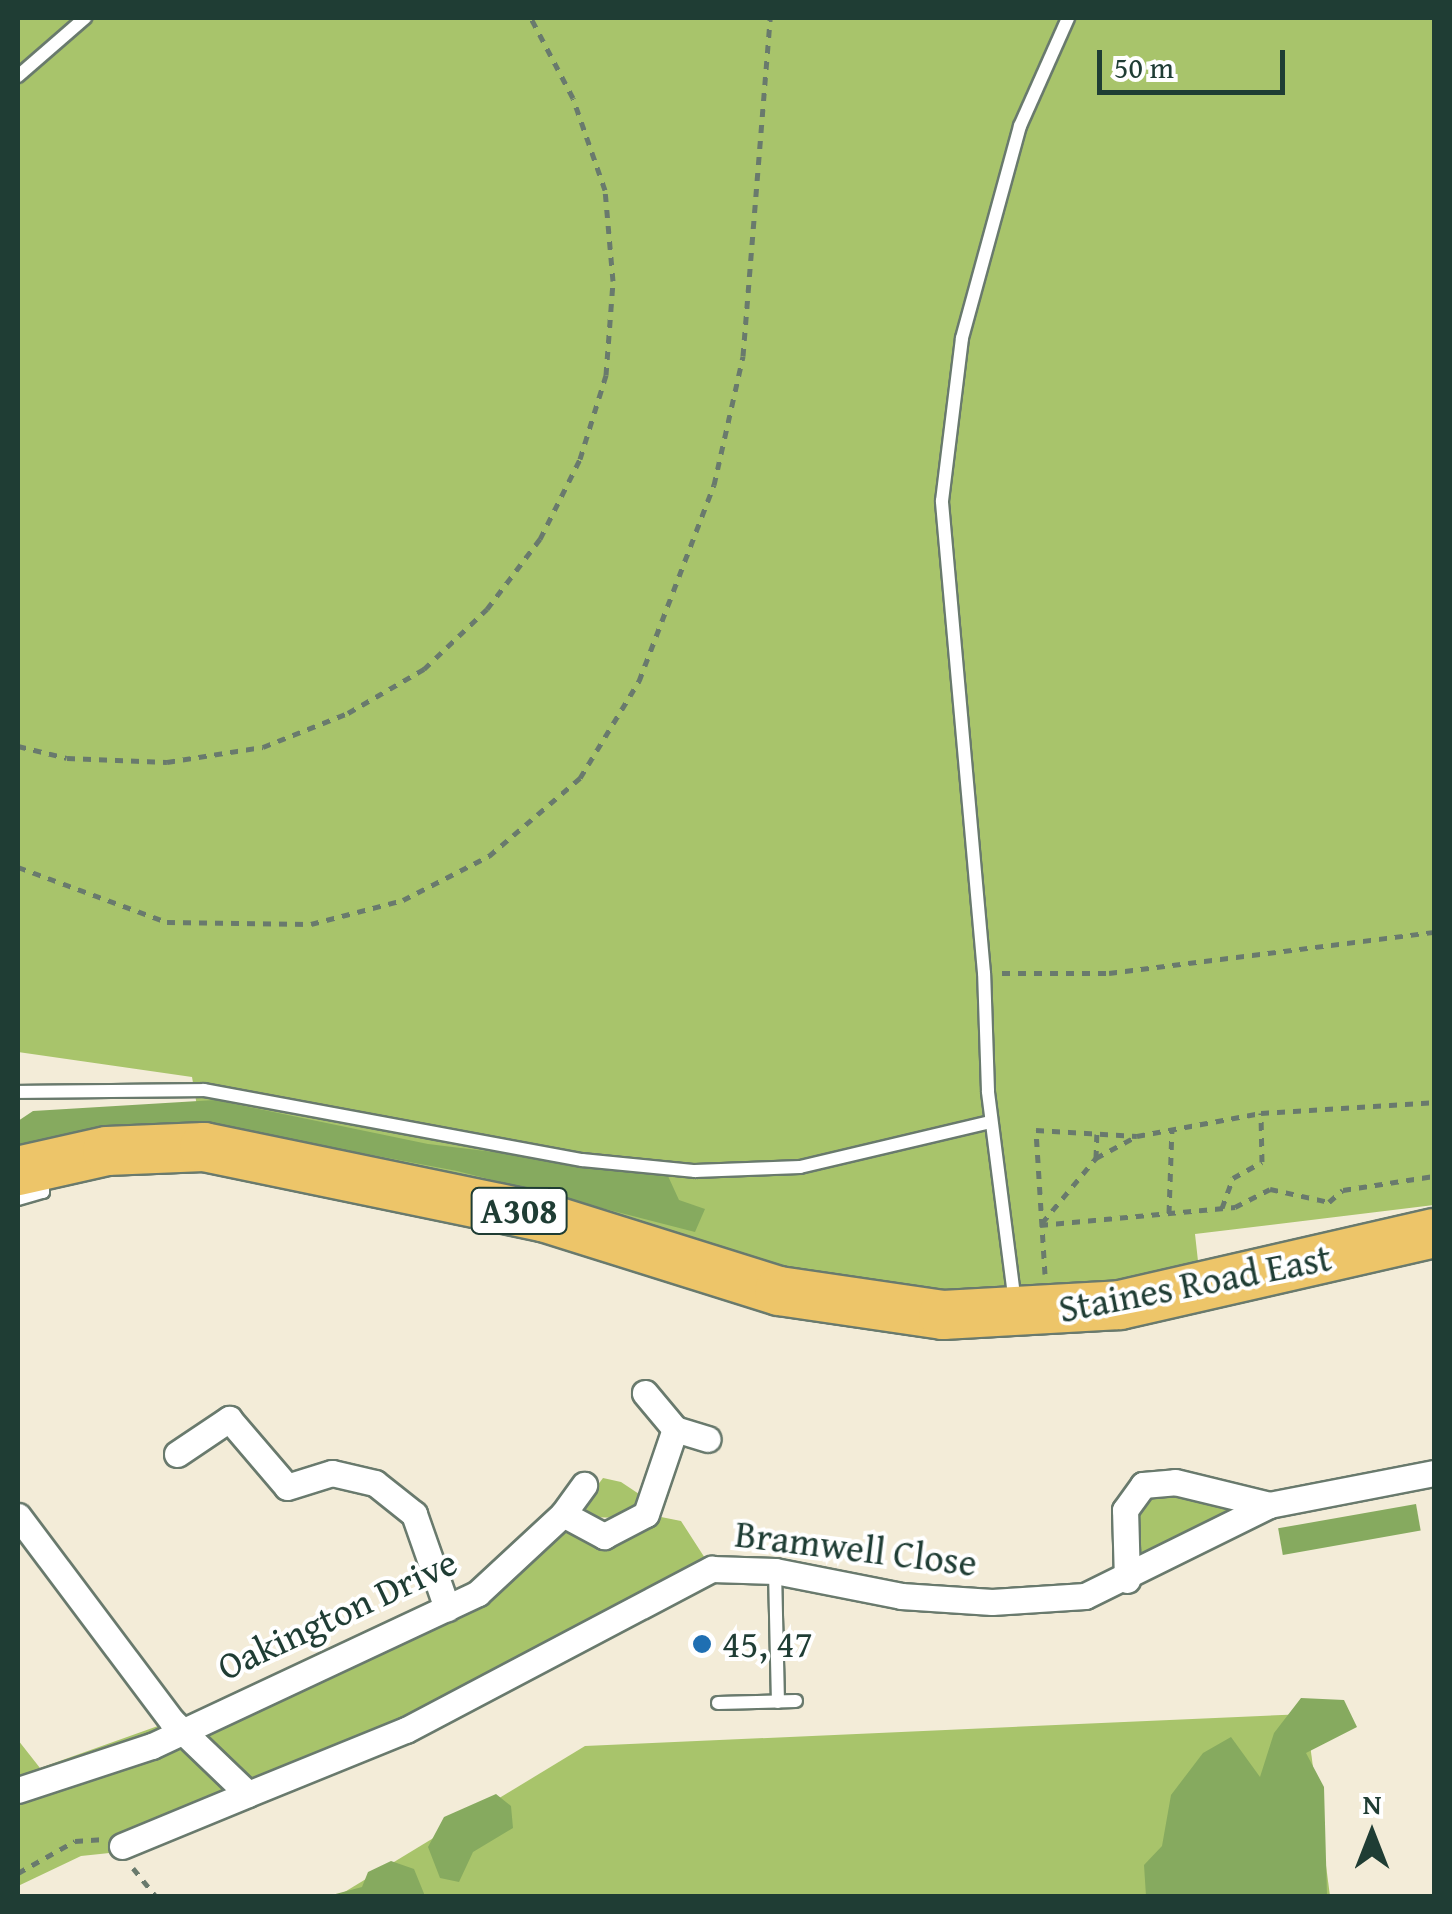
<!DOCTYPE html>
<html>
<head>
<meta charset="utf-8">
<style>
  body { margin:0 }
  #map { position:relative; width:1452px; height:1914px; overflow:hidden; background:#f3ecd8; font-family:"Gentium Book Plus",serif }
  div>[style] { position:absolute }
  .green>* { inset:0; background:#a8c46b }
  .forest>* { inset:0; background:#86aa5f; transform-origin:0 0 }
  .path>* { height:5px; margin-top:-2.5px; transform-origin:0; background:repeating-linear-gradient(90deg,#697a6d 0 8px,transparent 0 16px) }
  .roads { filter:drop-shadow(2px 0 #697a6d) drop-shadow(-2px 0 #697a6d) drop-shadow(0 2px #697a6d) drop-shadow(0 -2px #697a6d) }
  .lane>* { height:12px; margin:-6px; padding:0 6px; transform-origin:6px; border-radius:6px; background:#fff }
  .street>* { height:25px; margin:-12.5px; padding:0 12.5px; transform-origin:12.5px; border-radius:12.5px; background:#fff }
  .highway>* { height:48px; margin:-24px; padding:0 24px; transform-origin:24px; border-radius:24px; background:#edc569 }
  .dots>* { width:28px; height:28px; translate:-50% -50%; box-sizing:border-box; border:5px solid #fff; border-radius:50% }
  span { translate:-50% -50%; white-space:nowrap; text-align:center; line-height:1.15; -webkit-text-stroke:8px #fff; paint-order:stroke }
  .shield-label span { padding:2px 8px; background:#fff; border:2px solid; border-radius:8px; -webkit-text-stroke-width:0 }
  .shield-label { font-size:35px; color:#1f3d34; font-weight:700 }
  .street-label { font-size:38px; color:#1f3d34 }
  .poi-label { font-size:38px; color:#1f3d34 }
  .left { translate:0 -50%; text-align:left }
  .frame { position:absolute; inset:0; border:20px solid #1f3d34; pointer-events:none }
  .north { position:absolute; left:1322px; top:1784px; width:100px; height:100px; -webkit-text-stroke:8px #fff; paint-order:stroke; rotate:0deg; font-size:28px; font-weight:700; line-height:40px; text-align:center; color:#1f3d34 }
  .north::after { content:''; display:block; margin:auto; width:35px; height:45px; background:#1f3d34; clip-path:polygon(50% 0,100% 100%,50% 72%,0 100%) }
  .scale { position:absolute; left:1097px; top:50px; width:188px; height:45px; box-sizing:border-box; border:5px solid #1f3d34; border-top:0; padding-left:12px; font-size:30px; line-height:35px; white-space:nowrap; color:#1f3d34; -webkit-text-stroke:8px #fff; paint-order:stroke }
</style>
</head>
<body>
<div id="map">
  <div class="green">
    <div style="clip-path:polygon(18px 18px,1434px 18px,1434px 1205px,1195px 1234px,1201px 1288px,943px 1315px,204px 1147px,192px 1077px,18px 1052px)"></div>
    <div style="clip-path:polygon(603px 1478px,621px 1482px,645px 1498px,623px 1518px,588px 1517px,584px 1503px)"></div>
    <div style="clip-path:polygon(1143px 1485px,1269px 1505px,1127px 1580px,1129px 1496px)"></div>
    <div style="clip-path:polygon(563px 1514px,584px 1530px,646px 1514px,681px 1521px,712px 1569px,537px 1662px,119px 1852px,81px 1856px,18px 1886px,18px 1740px,40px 1768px,172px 1721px,179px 1728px,447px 1608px)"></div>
    <div style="clip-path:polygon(1306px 1714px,1330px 1896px,338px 1896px,585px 1746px)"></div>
  </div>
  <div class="forest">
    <div style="clip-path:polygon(215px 1100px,428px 1144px,642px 1170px,668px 1176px,679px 1200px,705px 1209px,695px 1232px,457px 1171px,218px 1126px,110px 1125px,18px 1149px,18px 1121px,33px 1111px)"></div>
    <div style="left:1416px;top:1504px;width:27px;height:140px;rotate:80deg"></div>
    <div style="clip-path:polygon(1301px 1698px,1344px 1700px,1357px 1727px,1306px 1753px,1324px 1787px,1327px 1896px,1146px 1896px,1144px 1865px,1162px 1846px,1171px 1795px,1203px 1753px,1231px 1737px,1260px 1777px,1274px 1733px)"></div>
    <div style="clip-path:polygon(496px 1794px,511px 1806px,513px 1828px,473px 1852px,459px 1882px,440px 1878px,428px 1847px,444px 1817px)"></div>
    <div style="clip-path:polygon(391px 1861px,414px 1869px,425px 1896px,328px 1896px,362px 1887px,368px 1872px)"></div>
  </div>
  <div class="path">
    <div style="left:18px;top:746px;width:50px;rotate:13.8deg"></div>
    <div style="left:67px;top:758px;width:100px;rotate:2.3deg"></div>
    <div style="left:167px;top:762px;width:97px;rotate:-8.9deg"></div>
    <div style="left:263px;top:747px;width:92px;rotate:-21.8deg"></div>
    <div style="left:348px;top:713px;width:88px;rotate:-30.1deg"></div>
    <div style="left:424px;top:669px;width:87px;rotate:-43.6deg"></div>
    <div style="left:487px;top:609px;width:88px;rotate:-52.9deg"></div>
    <div style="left:540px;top:539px;width:89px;rotate:-63.4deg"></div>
    <div style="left:580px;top:459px;width:88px;rotate:-72.8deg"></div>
    <div style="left:606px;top:375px;width:94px;rotate:-85.7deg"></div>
    <div style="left:613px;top:281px;width:91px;rotate:-95deg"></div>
    <div style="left:605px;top:190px;width:97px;rotate:-109.2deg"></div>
    <div style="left:573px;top:98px;width:90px;rotate:-117.7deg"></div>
    <div style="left:18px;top:867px;width:159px;rotate:20.3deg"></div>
    <div style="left:167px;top:922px;width:144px;rotate:0.8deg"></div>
    <div style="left:311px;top:924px;width:95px;rotate:-14.6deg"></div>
    <div style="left:403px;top:900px;width:97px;rotate:-27.1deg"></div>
    <div style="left:489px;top:856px;width:120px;rotate:-40.6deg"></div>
    <div style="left:580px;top:778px;width:114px;rotate:-58.7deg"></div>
    <div style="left:639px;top:681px;width:210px;rotate:-69.1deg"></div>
    <div style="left:714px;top:485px;width:132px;rotate:-77.3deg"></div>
    <div style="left:743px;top:356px;width:339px;rotate:-85.4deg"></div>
    <div style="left:1002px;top:973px;width:107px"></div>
    <div style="left:1109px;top:973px;width:328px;rotate:-7.2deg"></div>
    <div style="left:1096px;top:1158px;width:24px;rotate:-88deg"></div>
    <div style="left:1222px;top:1208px;width:32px;rotate:-70deg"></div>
    <div style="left:1233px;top:1178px;width:33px;rotate:-29deg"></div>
    <div style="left:1262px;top:1162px;width:49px;rotate:-91.2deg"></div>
    <div style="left:1169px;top:1213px;width:84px;rotate:-88deg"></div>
    <div style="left:1042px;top:1223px;width:85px;rotate:-50.3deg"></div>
    <div style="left:1096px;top:1158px;width:44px;rotate:-28.3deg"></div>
    <div style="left:1040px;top:1225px;width:196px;rotate:-5.3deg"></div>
    <div style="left:1235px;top:1207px;width:39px;rotate:-27deg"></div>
    <div style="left:1270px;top:1189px;width:60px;rotate:12.4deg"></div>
    <div style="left:1329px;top:1202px;width:18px;rotate:-41deg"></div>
    <div style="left:1343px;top:1190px;width:92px;rotate:-8.7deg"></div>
    <div style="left:1045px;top:1274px;width:144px;rotate:-93.6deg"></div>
    <div style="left:1036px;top:1130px;width:101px;rotate:3.4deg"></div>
    <div style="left:1137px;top:1136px;width:126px;rotate:-10.5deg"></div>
    <div style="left:1261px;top:1113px;width:173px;rotate:-3.6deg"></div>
    <div style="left:133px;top:1868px;width:36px;rotate:51deg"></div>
    <div style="left:18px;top:1873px;width:65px;rotate:-29.3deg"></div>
    <div style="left:75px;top:1841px;width:26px;rotate:-4deg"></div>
  </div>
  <div class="roads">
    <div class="lane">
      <div style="left:18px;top:76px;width:89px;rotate:-40.9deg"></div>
      <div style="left:18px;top:1092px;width:186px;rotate:-0.6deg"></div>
      <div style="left:204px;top:1090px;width:384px;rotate:10.5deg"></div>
      <div style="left:582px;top:1160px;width:114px;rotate:5.6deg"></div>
      <div style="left:695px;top:1171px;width:105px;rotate:-2.2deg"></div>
      <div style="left:800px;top:1167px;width:195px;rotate:-13.3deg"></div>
      <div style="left:18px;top:1199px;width:26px;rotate:-16deg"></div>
      <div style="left:43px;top:1192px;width:16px;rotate:-90deg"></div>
      <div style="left:1015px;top:1303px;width:214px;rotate:-97.3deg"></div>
      <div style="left:988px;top:1091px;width:118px;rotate:-91.9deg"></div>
      <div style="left:984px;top:973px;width:474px;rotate:-95.1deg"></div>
      <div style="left:942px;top:501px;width:164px;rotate:-83deg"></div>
      <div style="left:962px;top:338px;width:220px;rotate:-74.7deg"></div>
      <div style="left:1020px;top:126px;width:118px;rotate:-66deg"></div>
      <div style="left:775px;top:1571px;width:131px;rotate:88.7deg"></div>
      <div style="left:718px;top:1703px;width:78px;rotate:-1.5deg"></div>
    </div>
    <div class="street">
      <div style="left:675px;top:1429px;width:34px;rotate:17deg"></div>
      <div style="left:177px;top:1454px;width:63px;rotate:-33.9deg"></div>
      <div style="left:229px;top:1419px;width:89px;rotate:49.5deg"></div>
      <div style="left:287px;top:1487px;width:47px;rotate:-17.3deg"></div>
      <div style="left:332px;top:1473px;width:44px;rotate:13.1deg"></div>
      <div style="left:375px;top:1483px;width:50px;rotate:38.5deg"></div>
      <div style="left:414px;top:1514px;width:100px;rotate:70.7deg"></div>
      <div style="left:563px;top:1514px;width:47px;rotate:28.2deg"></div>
      <div style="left:604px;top:1536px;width:47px;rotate:-27.6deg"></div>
      <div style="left:646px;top:1514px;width:90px;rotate:-71.2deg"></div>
      <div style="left:675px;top:1429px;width:47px;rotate:-129.8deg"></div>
      <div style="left:18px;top:1516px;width:256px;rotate:53.1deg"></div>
      <div style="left:172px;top:1721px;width:105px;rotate:43.8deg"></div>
      <div style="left:248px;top:1794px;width:170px;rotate:-22.1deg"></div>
      <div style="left:406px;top:1730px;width:346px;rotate:-27.8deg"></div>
      <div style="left:712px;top:1569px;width:63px;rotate:1.8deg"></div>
      <div style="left:775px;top:1571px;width:128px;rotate:11.2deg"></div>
      <div style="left:901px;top:1596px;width:91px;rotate:3.8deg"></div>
      <div style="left:992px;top:1602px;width:93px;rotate:-3.7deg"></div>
      <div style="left:1085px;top:1596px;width:205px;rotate:-26.3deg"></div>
      <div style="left:1269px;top:1505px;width:168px;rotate:-11deg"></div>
      <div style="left:1127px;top:1580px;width:70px;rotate:-91.6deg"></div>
      <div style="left:1125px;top:1510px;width:31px;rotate:-54deg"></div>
      <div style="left:1143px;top:1485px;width:32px;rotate:-5deg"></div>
      <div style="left:1175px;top:1482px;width:97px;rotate:13.7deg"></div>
      <div style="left:18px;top:1790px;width:141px;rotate:-18.2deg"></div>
      <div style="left:152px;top:1746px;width:360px;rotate:-25.1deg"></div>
      <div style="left:478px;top:1593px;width:116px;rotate:-42.9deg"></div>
      <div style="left:563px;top:1514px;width:36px;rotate:-54deg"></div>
      <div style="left:122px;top:1846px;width:136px;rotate:-22.4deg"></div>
    </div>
    <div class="highway">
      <div style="left:18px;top:1171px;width:91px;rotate:-12.7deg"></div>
      <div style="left:107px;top:1151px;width:97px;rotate:-2.4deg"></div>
      <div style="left:204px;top:1147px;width:346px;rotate:11.7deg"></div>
      <div style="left:543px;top:1217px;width:247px;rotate:17.4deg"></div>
      <div style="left:779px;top:1291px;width:166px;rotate:8.3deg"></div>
      <div style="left:943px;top:1315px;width:177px;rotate:-3.2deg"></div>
      <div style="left:1120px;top:1305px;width:322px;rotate:-12.9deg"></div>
    </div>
  </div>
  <div class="dots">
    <div style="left:702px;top:1644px;background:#1f6fb2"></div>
  </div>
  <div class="shield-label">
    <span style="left:519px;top:1211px">A308</span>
  </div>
  <div class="street-label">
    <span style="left:1195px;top:1283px;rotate:-11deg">Staines Road East</span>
    <span style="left:856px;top:1548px;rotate:7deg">Bramwell Close</span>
    <span style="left:337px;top:1614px;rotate:-25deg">Oakington Drive</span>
  </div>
  <div class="poi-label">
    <span class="left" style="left:722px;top:1644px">45, 47</span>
  </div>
  <div class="frame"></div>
  <div class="north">N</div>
  <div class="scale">50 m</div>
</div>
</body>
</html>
